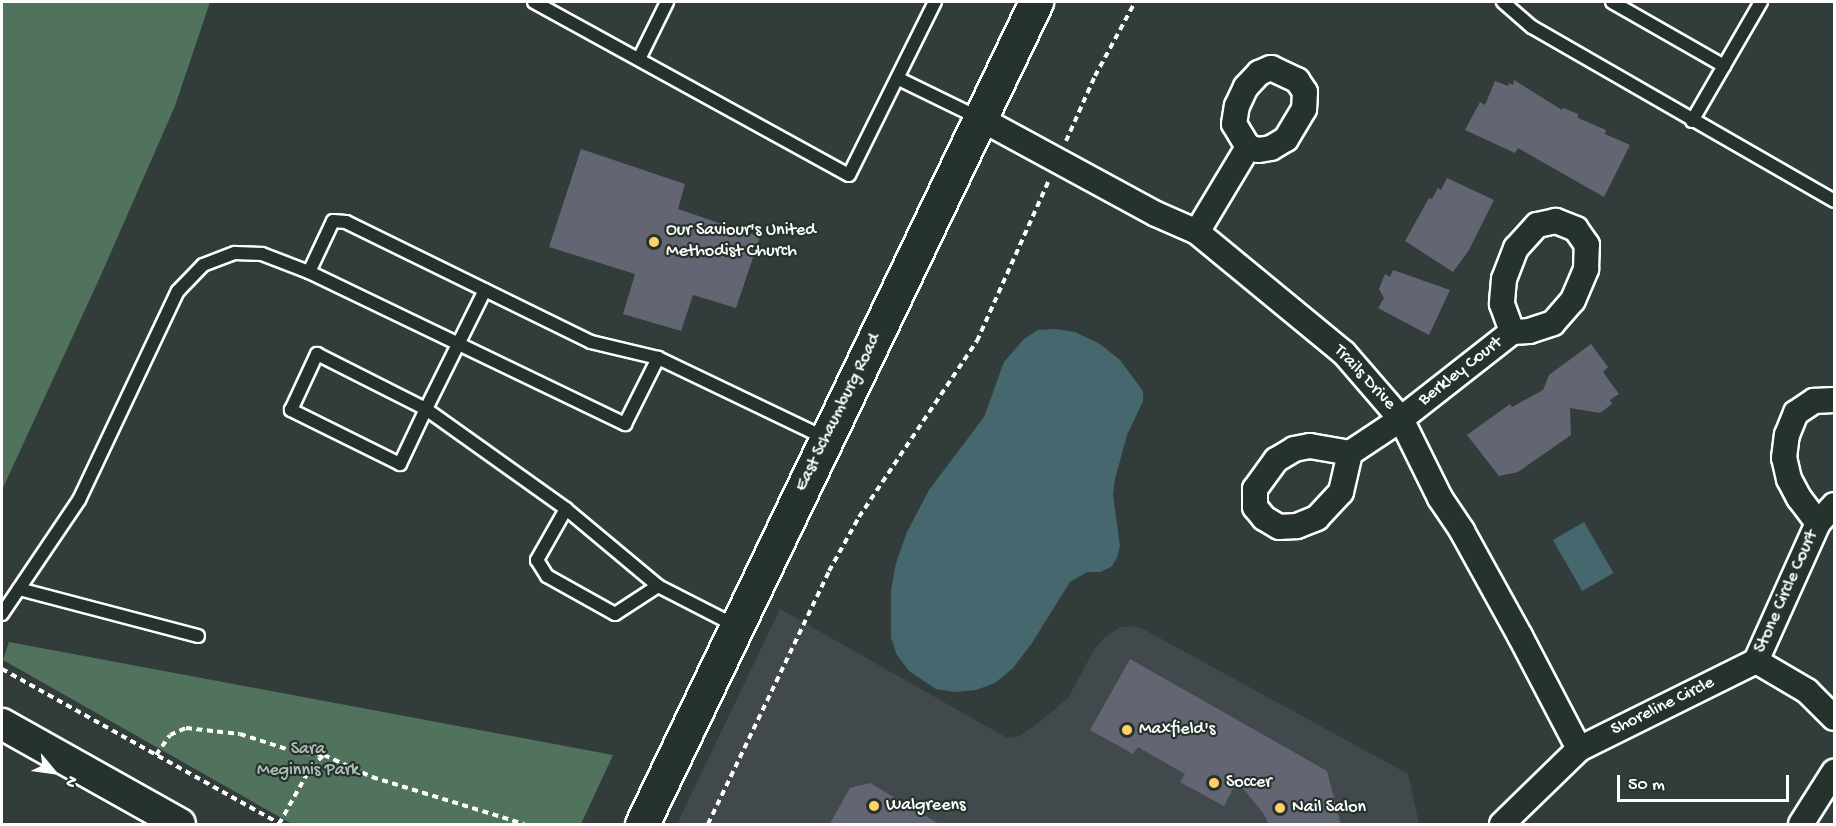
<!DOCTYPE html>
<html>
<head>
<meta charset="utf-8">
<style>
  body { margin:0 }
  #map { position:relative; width:1836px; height:826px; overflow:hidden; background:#323d3b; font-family:"Gochi Hand",sans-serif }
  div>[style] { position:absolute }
  .built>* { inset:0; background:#41494c }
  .green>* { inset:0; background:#51725d }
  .water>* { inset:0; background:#46676d; transform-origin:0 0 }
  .building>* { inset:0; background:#646572 }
  .path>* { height:4px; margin-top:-2px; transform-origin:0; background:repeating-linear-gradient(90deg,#fff 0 6px,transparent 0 10.5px) }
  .roads { filter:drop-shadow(2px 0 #fff) drop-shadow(-2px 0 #fff) drop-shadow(0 2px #fff) drop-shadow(0 -2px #fff) }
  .service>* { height:12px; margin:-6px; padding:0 6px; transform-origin:6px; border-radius:6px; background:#26332d }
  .minor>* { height:24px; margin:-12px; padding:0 12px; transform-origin:12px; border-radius:12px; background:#26332d }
  .tertiary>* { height:30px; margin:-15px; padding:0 15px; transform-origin:15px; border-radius:15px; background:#26332d }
  .secondary>* { height:33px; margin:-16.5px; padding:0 16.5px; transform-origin:16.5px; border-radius:16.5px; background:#26332d }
  .dots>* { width:16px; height:16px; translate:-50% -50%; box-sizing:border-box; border:3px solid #26332d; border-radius:50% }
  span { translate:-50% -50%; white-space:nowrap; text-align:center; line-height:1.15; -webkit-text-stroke:4.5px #26332d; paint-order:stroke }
  .poi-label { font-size:18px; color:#fff }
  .left { translate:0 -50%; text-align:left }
  .street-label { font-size:18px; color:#fff }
  .park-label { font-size:18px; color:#b1c0b6 }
  .frame { position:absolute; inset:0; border:3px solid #fff; pointer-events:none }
  .north { position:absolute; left:24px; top:742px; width:60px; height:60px; -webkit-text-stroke:4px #26332d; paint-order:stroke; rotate:119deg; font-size:16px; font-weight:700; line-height:24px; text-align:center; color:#fff }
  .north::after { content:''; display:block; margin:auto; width:21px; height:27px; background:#fff; clip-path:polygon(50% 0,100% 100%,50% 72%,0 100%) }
  .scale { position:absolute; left:1617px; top:775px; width:172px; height:27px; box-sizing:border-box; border:3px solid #fff; border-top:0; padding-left:8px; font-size:18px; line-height:21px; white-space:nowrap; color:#fff; -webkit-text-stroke:4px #26332d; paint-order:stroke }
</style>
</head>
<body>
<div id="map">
  <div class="built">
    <div style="clip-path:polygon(780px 609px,1007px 738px,1020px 736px,1037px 724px,1068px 698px,1095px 648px,1105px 637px,1120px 627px,1133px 626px,1145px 630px,1408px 774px,1419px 824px,677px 824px)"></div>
  </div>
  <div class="green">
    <div style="clip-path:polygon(2px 2px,210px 2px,175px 106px,101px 275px,2px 490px)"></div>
    <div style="clip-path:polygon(9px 642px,613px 755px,581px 824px,292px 824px,3px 660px)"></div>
  </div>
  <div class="water">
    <div style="clip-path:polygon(1056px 329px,1075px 332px,1100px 344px,1120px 360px,1143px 391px,1143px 401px,1127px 435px,1115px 479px,1113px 495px,1120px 546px,1117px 558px,1111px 567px,1100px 572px,1087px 572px,1070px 582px,1032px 643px,1013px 668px,995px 683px,976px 690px,955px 692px,936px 689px,909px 671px,897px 655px,891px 638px,891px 590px,896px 563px,907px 532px,929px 490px,984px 417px,1004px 362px,1024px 339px,1038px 330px)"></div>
    <div style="left:1584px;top:522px;width:59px;height:36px;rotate:60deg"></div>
  </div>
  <div class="building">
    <div style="clip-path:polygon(1514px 80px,1562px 110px,1563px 108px,1578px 114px,1578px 118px,1606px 130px,1605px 134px,1630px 145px,1604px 197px,1518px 148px,1515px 153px,1465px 130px,1480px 102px,1485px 105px,1495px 81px,1508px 86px,1509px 83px,1513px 85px)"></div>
    <div style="clip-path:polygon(581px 149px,685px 184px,678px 209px,760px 237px,736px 308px,693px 295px,681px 331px,623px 314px,635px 274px,549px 247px)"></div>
    <div style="clip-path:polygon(1447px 178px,1494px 200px,1469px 250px,1453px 272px,1405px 241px,1429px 198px,1432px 199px,1438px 188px,1441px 190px)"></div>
    <div style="clip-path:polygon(1393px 270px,1450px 290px,1429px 335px,1378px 308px,1384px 298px,1379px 289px,1385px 274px,1390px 277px)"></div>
    <div style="clip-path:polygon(1591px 344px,1608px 367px,1603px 372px,1619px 394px,1610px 400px,1612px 404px,1600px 413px,1570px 408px,1571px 435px,1518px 472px,1499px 476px,1467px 435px,1510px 404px,1512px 407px,1543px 390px,1549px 375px)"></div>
    <div style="clip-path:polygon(1130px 659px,1327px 771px,1341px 825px,1269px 825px,1264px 814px,1237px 781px,1224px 806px,1180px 782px,1185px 774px,1138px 747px,1133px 754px,1090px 730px)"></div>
    <div style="clip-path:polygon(870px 783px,941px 825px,829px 825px,850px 788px)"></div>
  </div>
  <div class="path">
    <div style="left:1066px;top:141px;width:71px;rotate:-66deg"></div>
    <div style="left:1095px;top:76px;width:84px;rotate:-61.6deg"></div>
    <div style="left:2px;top:669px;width:318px;rotate:29.1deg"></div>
    <div style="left:156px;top:755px;width:24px;rotate:-55deg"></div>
    <div style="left:170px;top:735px;width:17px;rotate:-24deg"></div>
    <div style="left:186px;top:728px;width:54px;rotate:6.3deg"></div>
    <div style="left:240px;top:734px;width:59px;rotate:17.8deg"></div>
    <div style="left:296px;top:752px;width:28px;rotate:6deg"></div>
    <div style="left:324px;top:755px;width:53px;rotate:24.6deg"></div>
    <div style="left:372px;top:777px;width:159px;rotate:17.2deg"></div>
    <div style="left:279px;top:824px;width:65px;rotate:-60.7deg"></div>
    <div style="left:311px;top:767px;width:16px;rotate:-43deg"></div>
    <div style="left:708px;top:824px;width:280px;rotate:-64.4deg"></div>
    <div style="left:829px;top:571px;width:62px;rotate:-60.9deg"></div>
    <div style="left:859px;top:517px;width:212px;rotate:-56.2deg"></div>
    <div style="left:977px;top:341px;width:176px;rotate:-65.9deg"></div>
  </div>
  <div class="roads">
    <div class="service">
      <div style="left:534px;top:2px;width:359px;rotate:28.8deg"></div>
      <div style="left:849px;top:175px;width:193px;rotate:-63.6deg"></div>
      <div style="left:1503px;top:2px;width:38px;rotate:41deg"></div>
      <div style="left:1532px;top:27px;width:349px;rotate:29.9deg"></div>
      <div style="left:1612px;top:2px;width:129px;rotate:29.7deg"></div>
      <div style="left:639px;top:59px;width:64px;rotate:-63.8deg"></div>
      <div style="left:899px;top:79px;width:89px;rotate:26deg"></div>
      <div style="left:1692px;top:121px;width:138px;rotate:-59.9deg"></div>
      <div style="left:309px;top:272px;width:56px;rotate:-64.8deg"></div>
      <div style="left:333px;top:221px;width:13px;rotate:4deg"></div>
      <div style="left:346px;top:222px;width:273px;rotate:26.1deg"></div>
      <div style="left:591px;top:342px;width:69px;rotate:13.4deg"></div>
      <div style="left:485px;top:290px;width:133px;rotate:116.4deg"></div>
      <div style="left:426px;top:409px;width:172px;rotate:35.5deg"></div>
      <div style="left:566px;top:509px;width:120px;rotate:39.9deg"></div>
      <div style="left:658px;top:586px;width:88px;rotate:27.1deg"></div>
      <div style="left:317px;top:354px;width:122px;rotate:26.8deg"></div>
      <div style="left:426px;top:409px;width:61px;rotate:115.3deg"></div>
      <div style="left:400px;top:464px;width:122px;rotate:-153.6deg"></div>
      <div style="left:291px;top:410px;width:62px;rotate:-65.1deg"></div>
      <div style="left:566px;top:509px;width:59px;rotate:119.6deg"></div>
      <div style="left:537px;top:560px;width:19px;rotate:58deg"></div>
      <div style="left:547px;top:576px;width:78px;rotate:29.2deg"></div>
      <div style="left:615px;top:614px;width:51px;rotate:-33.1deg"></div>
      <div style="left:19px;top:589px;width:185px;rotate:14.7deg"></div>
      <div style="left:2px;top:614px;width:138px;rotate:-56deg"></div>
      <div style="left:79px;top:500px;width:231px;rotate:-64.7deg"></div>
      <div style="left:178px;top:291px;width:36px;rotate:-46deg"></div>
      <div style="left:203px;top:265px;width:34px;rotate:-21deg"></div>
      <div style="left:235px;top:253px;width:27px;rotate:2deg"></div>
      <div style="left:262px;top:254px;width:50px;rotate:21deg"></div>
      <div style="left:309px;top:272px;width:351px;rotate:25.7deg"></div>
      <div style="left:625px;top:424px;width:74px;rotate:-63.4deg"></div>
      <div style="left:658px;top:358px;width:185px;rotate:25.6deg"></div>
    </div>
    <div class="minor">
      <div style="left:1271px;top:68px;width:29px;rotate:25deg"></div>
      <div style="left:1297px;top:80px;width:14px;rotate:56deg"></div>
      <div style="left:1305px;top:92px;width:17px;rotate:93deg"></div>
      <div style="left:1304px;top:109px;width:35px;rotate:121deg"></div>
      <div style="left:1286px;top:139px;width:17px;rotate:149deg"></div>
      <div style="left:1271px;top:148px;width:13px;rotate:171deg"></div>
      <div style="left:1258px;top:150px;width:10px;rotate:-163deg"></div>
      <div style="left:1248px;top:147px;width:27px;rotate:-121deg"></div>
      <div style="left:1234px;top:124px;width:18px;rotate:-81deg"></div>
      <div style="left:1237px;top:106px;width:21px;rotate:-65deg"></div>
      <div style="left:1246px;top:87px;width:19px;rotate:-47deg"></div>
      <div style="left:1259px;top:73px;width:13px;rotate:-23deg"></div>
      <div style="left:981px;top:119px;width:199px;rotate:28.5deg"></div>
      <div style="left:1156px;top:214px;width:45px;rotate:23.7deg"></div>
      <div style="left:1197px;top:232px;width:190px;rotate:39.5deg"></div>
      <div style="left:1344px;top:353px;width:87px;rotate:49.2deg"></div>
      <div style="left:1401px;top:419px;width:88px;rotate:63.7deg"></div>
      <div style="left:1440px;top:498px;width:40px;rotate:56deg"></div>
      <div style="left:1462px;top:531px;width:120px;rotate:61.1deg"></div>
      <div style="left:1520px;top:636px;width:127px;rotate:62.4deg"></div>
      <div style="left:1197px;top:232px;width:99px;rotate:-59deg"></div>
      <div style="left:1350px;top:453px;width:40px;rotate:103deg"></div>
      <div style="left:1341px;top:492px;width:35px;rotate:133deg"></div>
      <div style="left:1317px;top:518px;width:22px;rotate:158deg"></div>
      <div style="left:1297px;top:526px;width:18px;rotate:177deg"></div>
      <div style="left:1279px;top:527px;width:17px;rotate:-149deg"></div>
      <div style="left:1264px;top:518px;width:14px;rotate:-129deg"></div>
      <div style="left:1255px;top:507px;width:18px;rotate:-90deg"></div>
      <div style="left:1255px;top:489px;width:36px;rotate:-54deg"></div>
      <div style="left:1276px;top:460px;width:21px;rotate:-31deg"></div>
      <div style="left:1294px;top:449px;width:16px;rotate:-11deg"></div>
      <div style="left:1310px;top:446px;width:41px;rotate:9.9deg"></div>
      <div style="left:1350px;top:453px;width:61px;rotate:-33.7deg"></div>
      <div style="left:1401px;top:419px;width:141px;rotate:-38.1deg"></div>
      <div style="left:1512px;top:332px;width:17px;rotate:-3deg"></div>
      <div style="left:1529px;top:331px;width:25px;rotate:-18deg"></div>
      <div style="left:1553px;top:323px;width:30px;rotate:-49deg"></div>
      <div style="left:1573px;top:300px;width:34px;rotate:-67deg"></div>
      <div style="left:1586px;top:269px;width:24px;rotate:-88deg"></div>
      <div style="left:1587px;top:245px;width:19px;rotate:-125deg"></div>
      <div style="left:1576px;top:229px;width:22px;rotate:-158deg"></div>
      <div style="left:1556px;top:221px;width:19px;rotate:168deg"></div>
      <div style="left:1537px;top:225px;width:31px;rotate:132deg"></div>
      <div style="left:1516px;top:248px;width:33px;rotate:111deg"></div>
      <div style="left:1504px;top:279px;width:25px;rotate:95deg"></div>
      <div style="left:1502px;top:304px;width:30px;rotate:70deg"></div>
      <div style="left:1818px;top:523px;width:31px;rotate:-127deg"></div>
      <div style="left:1799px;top:498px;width:21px;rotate:-118deg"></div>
      <div style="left:1789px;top:479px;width:22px;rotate:-103deg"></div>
      <div style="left:1784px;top:458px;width:23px;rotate:-83deg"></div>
      <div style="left:1787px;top:435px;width:24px;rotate:-68deg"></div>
      <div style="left:1796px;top:413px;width:22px;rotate:-34deg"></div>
      <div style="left:1814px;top:401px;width:20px;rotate:-3deg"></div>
      <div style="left:1756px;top:661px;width:151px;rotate:-65.8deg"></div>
      <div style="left:1818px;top:523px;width:24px;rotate:-48deg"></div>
      <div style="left:1502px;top:824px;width:107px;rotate:-44.2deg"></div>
      <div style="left:1579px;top:749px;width:198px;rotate:-26.4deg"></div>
      <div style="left:1756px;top:661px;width:59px;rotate:30.5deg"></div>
      <div style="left:1807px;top:691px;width:38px;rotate:45deg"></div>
      <div style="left:1801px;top:824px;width:62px;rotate:-57.6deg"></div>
    </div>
    <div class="tertiary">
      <div style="left:2px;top:724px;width:204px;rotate:29.3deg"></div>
    </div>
    <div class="secondary">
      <div style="left:642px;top:824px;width:912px;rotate:-64.39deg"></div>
    </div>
  </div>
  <div class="dots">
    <div style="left:654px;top:242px;background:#ffd166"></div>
    <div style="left:1127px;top:730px;background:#ffd166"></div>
    <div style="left:1214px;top:783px;background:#ffd166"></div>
    <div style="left:874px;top:806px;background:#ffd166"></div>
    <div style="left:1280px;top:808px;background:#ffd166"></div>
  </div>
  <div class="poi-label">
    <span class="left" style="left:666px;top:242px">Our Saviour's United<br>Methodist Church</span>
    <span class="left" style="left:1139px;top:730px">Maxfield's</span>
    <span class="left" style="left:1226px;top:783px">Soccer</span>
    <span class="left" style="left:886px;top:806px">Walgreens</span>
    <span class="left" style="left:1292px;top:808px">Nail Salon</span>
  </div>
  <div class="street-label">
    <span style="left:1461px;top:372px;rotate:-38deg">Berkley Court</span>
    <span style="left:1364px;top:378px;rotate:47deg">Trails Drive</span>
    <span style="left:839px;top:413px;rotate:-64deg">East Schaumburg Road</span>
    <span style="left:1787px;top:592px;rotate:-66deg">Stone Circle Court</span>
    <span style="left:1663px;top:707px;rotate:-26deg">Shoreline Circle</span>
  </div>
  <div class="park-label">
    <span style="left:308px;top:761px">Sara<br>Meginnis Park</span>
  </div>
  <div class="frame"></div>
  <div class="north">N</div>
  <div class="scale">50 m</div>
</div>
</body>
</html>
